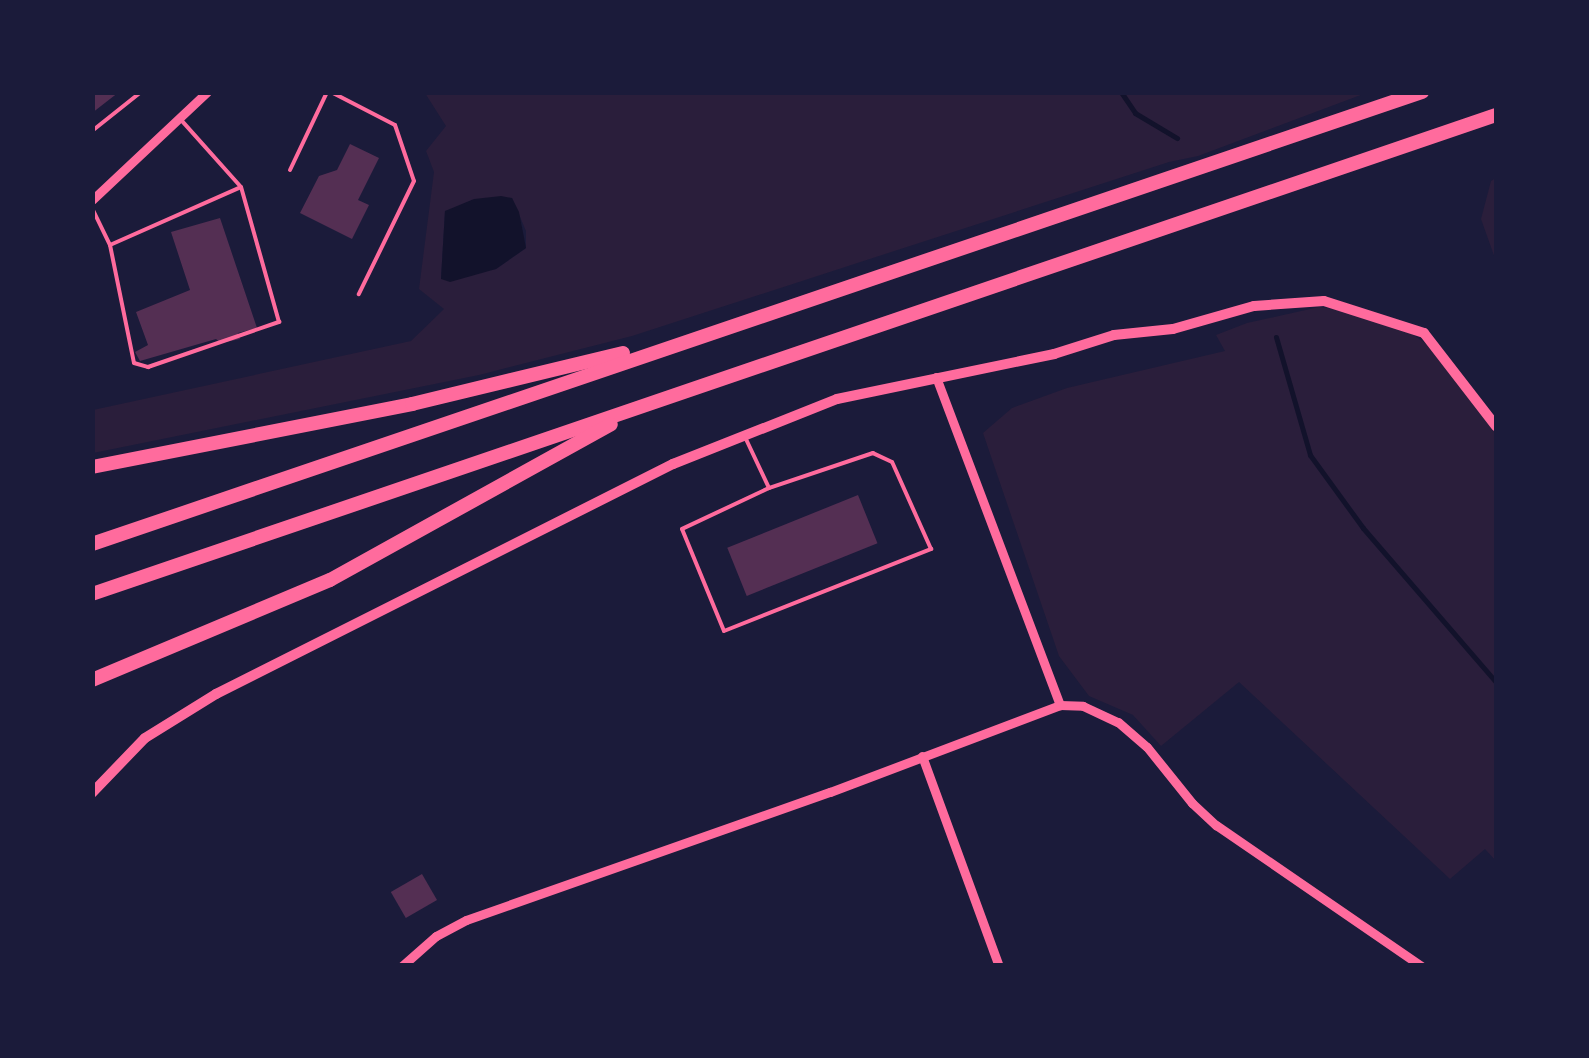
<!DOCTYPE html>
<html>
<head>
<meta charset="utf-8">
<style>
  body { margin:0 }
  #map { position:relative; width:1589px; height:1058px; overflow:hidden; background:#1b1b3a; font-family:Inter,sans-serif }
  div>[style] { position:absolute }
  .green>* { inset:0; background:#2a1e3b }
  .water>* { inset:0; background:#12122b }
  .stream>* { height:5px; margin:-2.5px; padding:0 2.5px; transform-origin:2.5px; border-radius:2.5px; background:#12122b }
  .building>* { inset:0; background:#542f53; transform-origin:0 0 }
  .service>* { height:4px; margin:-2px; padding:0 2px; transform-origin:2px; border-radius:2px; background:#ff6b9d }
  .minor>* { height:9px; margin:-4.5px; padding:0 4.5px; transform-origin:4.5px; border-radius:4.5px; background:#ff6b9d }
  .tertiary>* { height:10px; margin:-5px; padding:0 5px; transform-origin:5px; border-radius:5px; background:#ff6b9d }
  .trunk>* { height:14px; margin:-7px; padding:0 7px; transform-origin:7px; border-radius:7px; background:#ff6b9d }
  span { translate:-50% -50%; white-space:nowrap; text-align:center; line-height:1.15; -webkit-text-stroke:8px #1b1b3a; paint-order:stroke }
  .frame { position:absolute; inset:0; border:95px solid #1b1b3a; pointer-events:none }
</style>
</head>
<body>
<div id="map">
  <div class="green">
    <div style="clip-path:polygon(evenodd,425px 93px,1366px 93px,1198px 156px,1169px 162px,632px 336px,479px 375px,93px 453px,93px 410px,411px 341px,444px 309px,419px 289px,434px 172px,426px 151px,446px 126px,425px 93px,512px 198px,526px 231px,526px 248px,496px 269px,441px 279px,445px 211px,512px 198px)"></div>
    <div style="clip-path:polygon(1496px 178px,1496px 261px,1481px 219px,1491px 181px)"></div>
    <div style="clip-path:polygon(1319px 307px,1350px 311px,1412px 334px,1437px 351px,1496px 422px,1496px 861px,1485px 849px,1450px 879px,1239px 682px,1161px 746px,1133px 715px,1089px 696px,1059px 656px,983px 433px,1012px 408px,1067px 388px,1225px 351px,1216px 335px,1247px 323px)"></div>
  </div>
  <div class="water">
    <div style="clip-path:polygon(501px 196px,512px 198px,519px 212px,526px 248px,496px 269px,450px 282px,441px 279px,445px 211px,474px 199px)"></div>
  </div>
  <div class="stream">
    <div style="left:1121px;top:92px;width:25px;rotate:56deg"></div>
    <div style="left:1135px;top:113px;width:49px;rotate:30.8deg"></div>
    <div style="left:1276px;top:337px;width:123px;rotate:73.9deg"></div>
    <div style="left:1310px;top:455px;width:90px;rotate:54deg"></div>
    <div style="left:1363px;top:528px;width:203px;rotate:49.2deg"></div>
  </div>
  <div class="building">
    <div style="clip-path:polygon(92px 92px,119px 92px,92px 113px)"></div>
    <div style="clip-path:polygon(350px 144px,379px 158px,358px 200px,369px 205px,352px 239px,300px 213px,319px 176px,337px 170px)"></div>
    <div style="clip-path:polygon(220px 218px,257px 328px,238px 333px,240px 339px,221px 343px,216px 339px,140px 361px,135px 352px,148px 345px,136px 312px,190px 290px,171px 232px)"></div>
    <div style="left:858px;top:495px;width:52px;height:141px;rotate:68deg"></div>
    <div style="left:422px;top:874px;width:30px;height:36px;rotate:60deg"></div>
  </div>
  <div class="service">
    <div style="left:331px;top:92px;width:72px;rotate:27.3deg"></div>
    <div style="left:395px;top:125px;width:59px;rotate:71.3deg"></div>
    <div style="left:414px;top:181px;width:126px;rotate:116deg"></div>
    <div style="left:92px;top:131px;width:63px;rotate:-38.5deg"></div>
    <div style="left:290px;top:170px;width:86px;rotate:-64.6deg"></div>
    <div style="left:92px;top:208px;width:41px;rotate:64.1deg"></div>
    <div style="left:110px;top:245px;width:120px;rotate:78.5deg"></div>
    <div style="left:134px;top:363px;width:15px;rotate:16deg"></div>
    <div style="left:148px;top:367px;width:139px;rotate:-19deg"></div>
    <div style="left:279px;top:322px;width:140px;rotate:-105.7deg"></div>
    <div style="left:241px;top:187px;width:89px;rotate:-131.8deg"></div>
    <div style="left:110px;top:245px;width:143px;rotate:-23.9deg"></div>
    <div style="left:745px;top:437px;width:56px;rotate:64.8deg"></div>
    <div style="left:769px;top:488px;width:96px;rotate:154.8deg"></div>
    <div style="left:682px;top:529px;width:110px;rotate:67.6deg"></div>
    <div style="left:724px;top:631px;width:223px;rotate:-21.6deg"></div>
    <div style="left:931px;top:549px;width:95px;rotate:-114.1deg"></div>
    <div style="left:892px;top:462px;width:21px;rotate:-155deg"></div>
    <div style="left:873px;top:453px;width:110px;rotate:161.4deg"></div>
  </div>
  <div class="minor">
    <div style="left:92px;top:200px;width:158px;rotate:-43.2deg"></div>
    <div style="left:936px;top:377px;width:351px;rotate:69.3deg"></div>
    <div style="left:1060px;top:705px;width:23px;rotate:2deg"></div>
    <div style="left:1083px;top:706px;width:38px;rotate:25deg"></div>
    <div style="left:1118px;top:722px;width:38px;rotate:41deg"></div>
    <div style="left:1147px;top:747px;width:72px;rotate:51.2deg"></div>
    <div style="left:1192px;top:803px;width:33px;rotate:43deg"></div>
    <div style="left:1216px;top:825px;width:249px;rotate:34.5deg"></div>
    <div style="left:922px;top:756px;width:224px;rotate:69.9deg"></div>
    <div style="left:402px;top:966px;width:45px;rotate:-41.4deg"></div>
    <div style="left:436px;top:936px;width:34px;rotate:-28deg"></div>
    <div style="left:466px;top:920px;width:386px;rotate:-19.4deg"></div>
    <div style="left:830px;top:792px;width:246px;rotate:-20.7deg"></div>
  </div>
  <div class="tertiary">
    <div style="left:92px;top:793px;width:76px;rotate:-46.1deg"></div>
    <div style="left:145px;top:738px;width:84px;rotate:-31.8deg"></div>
    <div style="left:216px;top:694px;width:512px;rotate:-26.72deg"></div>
    <div style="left:673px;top:464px;width:176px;rotate:-21.6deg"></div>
    <div style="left:837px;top:399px;width:222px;rotate:-11.7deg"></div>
    <div style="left:1054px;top:354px;width:63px;rotate:-17.6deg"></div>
    <div style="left:1114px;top:335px;width:59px;rotate:-5.8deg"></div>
    <div style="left:1173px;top:329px;width:84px;rotate:-15.9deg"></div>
    <div style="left:1254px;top:306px;width:70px;rotate:-4.1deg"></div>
    <div style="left:1324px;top:301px;width:105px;rotate:17.7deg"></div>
    <div style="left:1424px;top:333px;width:118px;rotate:52.3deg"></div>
  </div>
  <div class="trunk">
    <div style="left:92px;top:467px;width:326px;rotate:-11.1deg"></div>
    <div style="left:412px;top:404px;width:217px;rotate:-13.6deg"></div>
    <div style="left:92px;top:544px;width:1405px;rotate:-18.77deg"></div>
    <div style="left:92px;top:594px;width:1483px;rotate:-18.84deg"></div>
    <div style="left:92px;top:680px;width:258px;rotate:-22.8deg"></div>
    <div style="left:330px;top:580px;width:321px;rotate:-29deg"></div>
  </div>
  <div class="frame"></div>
</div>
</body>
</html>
